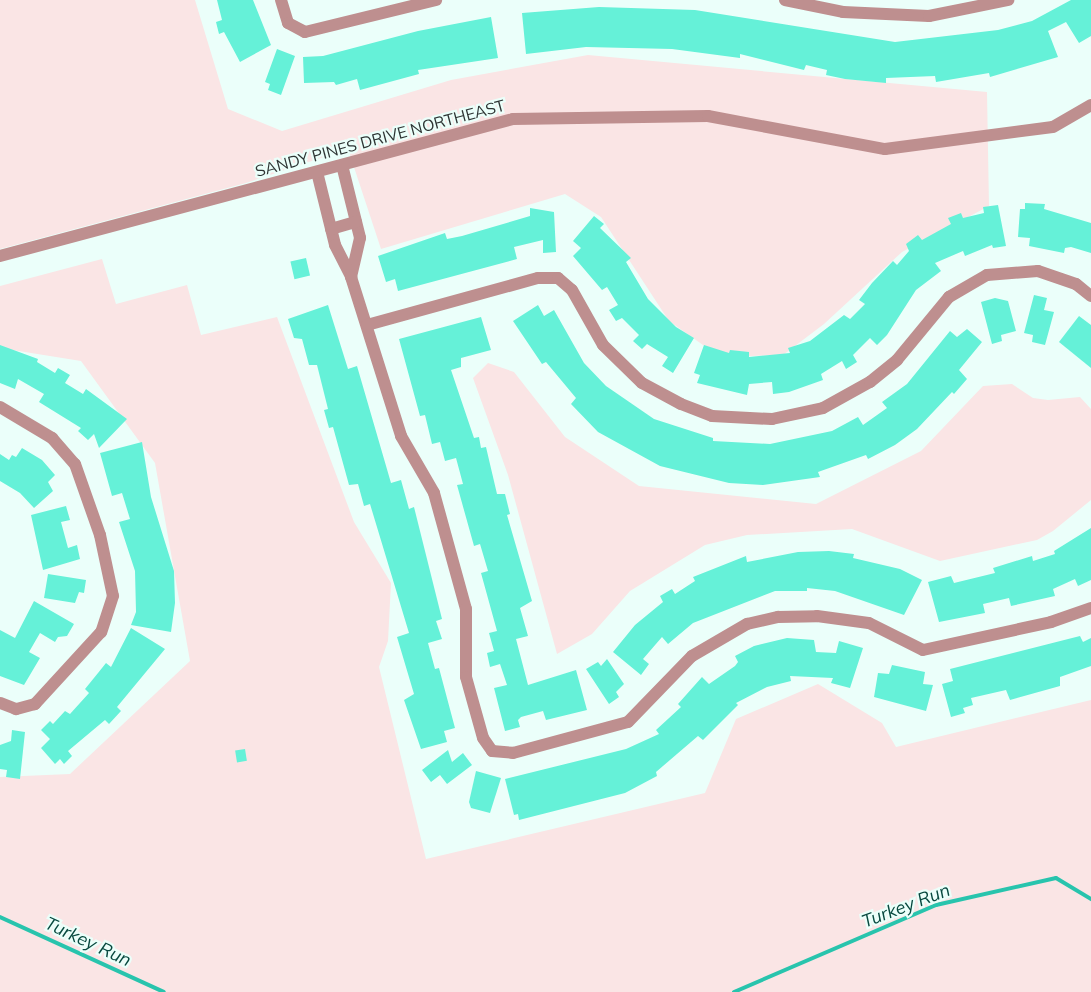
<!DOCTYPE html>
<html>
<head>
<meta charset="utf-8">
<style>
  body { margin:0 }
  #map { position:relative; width:1091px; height:992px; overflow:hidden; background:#ebfffa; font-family:Mulish,sans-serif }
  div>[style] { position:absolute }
  .green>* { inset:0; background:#fae5e5 }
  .stream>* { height:4px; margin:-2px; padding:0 2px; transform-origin:2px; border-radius:2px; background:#28c4ad }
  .building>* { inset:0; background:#65f1d8; transform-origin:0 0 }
  .street>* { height:12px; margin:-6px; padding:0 6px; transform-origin:6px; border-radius:6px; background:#be8f8f }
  span { translate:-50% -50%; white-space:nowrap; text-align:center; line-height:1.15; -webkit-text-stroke:4.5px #ebfffa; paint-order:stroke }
  .street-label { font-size:16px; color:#2e3534 }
  .water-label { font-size:18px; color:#08493f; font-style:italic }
</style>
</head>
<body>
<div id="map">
  <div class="green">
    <div style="clip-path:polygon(0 0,195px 0,228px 109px,282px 131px,451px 80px,588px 55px,987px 92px,989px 206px,902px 252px,824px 324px,783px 355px,720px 357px,669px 321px,601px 217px,565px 194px,381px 249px,348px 149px,246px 183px,0 249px)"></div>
    <div style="clip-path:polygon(102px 259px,116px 304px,187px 285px,201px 335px,277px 317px,354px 522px,391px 583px,388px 641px,379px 667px,426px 859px,705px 793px,736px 719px,818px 684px,882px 723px,896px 747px,1091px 700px,1091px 992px,0 992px,0 777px,70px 774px,190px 661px,155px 463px,81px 361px,0 348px,0 286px)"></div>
    <div style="clip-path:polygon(488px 363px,514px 372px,565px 437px,639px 486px,816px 504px,921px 451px,983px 386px,1012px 384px,1033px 398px,1048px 400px,1080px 397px,1091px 409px,1091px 500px,1053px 531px,1037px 540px,940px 561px,852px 529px,747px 535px,705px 545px,630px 591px,592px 634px,557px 654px,508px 475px,473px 378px)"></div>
  </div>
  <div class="stream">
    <div style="left:0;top:917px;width:180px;rotate:24.6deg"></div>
    <div style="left:734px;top:992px;width:220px;rotate:-23.3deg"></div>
    <div style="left:936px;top:905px;width:123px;rotate:-12.7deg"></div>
    <div style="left:1056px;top:878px;width:41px;rotate:31deg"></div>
  </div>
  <div class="building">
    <div style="clip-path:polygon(217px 0,253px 0,271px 45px,240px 62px,224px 32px,219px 34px,216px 22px,222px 20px)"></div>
    <div style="clip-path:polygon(1071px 0,1091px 0,1091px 36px,1079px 43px,1066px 22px,1048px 31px,1058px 57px,990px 77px,989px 73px,936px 82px,935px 76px,886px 78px,886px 83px,845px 79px,826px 75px,827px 70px,806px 65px,804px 70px,740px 54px,740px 58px,672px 49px,586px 47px,526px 54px,522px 13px,599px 7px,695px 10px,895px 42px,998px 30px,1032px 21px)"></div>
    <div style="clip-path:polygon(491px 17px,498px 58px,418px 70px,419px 74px,360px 90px,357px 79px,336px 85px,334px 82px,304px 83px,303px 57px,323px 56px,418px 31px)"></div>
    <div style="clip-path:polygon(277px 49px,295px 56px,281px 95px,268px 90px,270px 84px,265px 82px)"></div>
    <div style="clip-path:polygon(1025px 203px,1045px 204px,1044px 209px,1091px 223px,1091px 253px,1071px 247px,1065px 248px,1064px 253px,1029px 246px,1030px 238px,1018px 237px,1020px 209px,1025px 209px)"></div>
    <div style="clip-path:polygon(998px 205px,1006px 246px,993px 248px,992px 245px,965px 256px,963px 251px,935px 263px,941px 271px,916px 290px,887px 335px,877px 345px,870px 338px,853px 355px,857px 362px,846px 369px,842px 361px,821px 374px,823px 380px,789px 392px,773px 394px,772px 382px,749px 384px,747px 395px,697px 383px,700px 375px,694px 373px,704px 345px,729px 353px,730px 350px,749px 352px,749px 357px,790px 353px,788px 348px,810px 341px,844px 315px,850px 319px,865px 304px,859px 300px,872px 283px,893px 261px,897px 265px,909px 251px,906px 244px,918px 235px,922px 240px,951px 224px,948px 218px,961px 213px,963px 218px,984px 213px,983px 207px)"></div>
    <div style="clip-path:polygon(530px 208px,554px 212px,556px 252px,543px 253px,543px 240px,514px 247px,517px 259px,398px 291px,395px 279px,386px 282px,378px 256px,445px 233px,447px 239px,462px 236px,530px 216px)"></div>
    <div style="clip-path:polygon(594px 216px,604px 224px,600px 228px,631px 258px,626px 262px,648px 299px,676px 327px,694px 338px,673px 373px,662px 366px,668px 357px,647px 344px,642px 349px,633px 341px,639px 335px,622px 318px,616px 321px,609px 310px,618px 305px,607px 287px,602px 290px,573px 256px,581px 248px,573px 241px)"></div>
    <div style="left:306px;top:258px;width:18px;height:16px;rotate:77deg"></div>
    <div style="clip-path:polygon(1034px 295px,1047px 298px,1044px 310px,1054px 312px,1045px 345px,1032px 342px,1033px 335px,1024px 333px)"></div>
    <div style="clip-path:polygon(995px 298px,1008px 301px,1016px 331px,1001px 335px,1002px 341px,992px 344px,981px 302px)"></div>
    <div style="clip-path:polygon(328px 305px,348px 369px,357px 366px,391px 483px,401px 480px,409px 509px,414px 507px,442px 619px,436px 621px,442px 639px,428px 643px,435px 669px,439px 668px,455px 728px,444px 731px,447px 742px,421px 749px,404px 700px,414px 694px,397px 637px,409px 633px,370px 504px,364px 506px,358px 484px,349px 485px,333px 427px,329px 428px,324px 410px,328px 409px,317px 365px,309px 365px,302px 339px,294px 338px,288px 319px)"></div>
    <div style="clip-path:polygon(538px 305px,544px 316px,554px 310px,584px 363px,606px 386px,654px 419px,713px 438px,713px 441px,770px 444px,832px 431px,858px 417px,863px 425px,887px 408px,882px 402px,907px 384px,950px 331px,957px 337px,967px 329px,982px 342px,959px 370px,967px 379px,954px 394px,952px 392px,917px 429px,895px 445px,868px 459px,866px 455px,818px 472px,820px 477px,763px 485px,729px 483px,660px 466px,598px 432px,571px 404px,576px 398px,546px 362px,542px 364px,513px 321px)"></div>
    <div style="clip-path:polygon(1079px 316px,1091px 325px,1091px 368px,1059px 342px)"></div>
    <div style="clip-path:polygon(481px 317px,491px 350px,461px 358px,461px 367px,451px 370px,474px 438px,479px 437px,481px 448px,486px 447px,497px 494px,505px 494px,510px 514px,507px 515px,532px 601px,520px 608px,528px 636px,516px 639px,528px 685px,576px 670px,587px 710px,546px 720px,543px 711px,521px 717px,518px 720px,520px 727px,505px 731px,494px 688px,507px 685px,500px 664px,490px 667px,487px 653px,494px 651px,489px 633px,497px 631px,481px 573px,488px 571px,480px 544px,474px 546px,457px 485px,463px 484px,456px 458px,445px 461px,440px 442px,432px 444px,425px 415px,420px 416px,399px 339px)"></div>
    <div style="clip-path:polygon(0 345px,38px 359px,37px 362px,55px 373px,58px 368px,70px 375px,65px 383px,83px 394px,86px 389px,127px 419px,99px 448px,94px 434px,88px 440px,78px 431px,81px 428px,39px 402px,44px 394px,18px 379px,15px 389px,0 383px)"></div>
    <div style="clip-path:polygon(142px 442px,151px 497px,174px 571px,175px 603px,171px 632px,131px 625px,136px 612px,135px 571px,119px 522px,130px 519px,122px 493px,112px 496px,100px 453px)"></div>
    <div style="clip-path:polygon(22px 448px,42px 460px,55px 475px,48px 482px,53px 491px,34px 508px,20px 493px,0 481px,0 454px,9px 460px,12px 455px,16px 457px)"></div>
    <div style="clip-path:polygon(66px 506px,70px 520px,61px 522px,68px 548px,77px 545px,80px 559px,43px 570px,31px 515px)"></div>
    <div style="clip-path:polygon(1091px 528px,1091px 580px,1078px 586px,1075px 579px,1053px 589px,1055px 596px,1011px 606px,1009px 598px,983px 604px,985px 613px,939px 622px,928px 582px,951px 576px,954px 583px,995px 573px,993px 568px,1032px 556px,1033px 561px,1055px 554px,1054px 551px)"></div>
    <div style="clip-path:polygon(829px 551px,854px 554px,853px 558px,900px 569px,922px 580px,904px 615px,835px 591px,807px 588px,807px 591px,775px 591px,693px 623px,668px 644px,662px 637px,643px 659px,649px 664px,641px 675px,613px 652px,635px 625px,663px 602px,660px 596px,672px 589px,675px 594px,695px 581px,693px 577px,746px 556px,747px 562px,798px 552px)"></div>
    <div style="clip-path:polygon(48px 574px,86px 580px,84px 593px,79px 592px,75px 603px,44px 598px)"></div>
    <div style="clip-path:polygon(34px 601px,74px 624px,67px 636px,58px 637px,55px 642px,40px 633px,29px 652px,40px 658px,24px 685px,0 676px,0 630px,15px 638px)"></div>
    <div style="clip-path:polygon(131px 628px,165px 649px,117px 707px,121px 711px,109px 724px,105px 720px,68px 751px,72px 756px,64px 764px,60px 759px,55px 764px,41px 748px,50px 739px,41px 730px,50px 721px,53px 724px,65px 711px,70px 714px,89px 693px,85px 689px,98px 673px,106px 663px,111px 667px)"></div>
    <div style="clip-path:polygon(1080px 636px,1083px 642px,1091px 638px,1091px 666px,1060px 677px,1060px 686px,1010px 700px,1006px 690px,971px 698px,973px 705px,963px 708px,965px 713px,951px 717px,942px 684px,953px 681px,950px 669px)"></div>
    <div style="clip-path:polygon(787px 638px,814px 640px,816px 652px,836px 653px,839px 641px,863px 648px,850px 688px,831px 683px,833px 678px,790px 676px,791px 681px,767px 687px,736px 703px,738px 705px,703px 740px,698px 736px,656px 772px,657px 776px,625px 793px,519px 820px,518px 814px,514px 815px,505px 779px,626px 749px,659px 734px,656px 730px,681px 707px,678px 704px,702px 677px,709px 684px,735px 666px,738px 662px,735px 656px,754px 646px)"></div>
    <div style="clip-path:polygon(607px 659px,624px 684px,616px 692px,619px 697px,609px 704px,586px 669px,598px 662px,601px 666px)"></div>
    <div style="clip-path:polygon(892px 665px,925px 672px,923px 684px,933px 685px,926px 711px,874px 697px,878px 673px,889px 674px)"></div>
    <div style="clip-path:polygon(12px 730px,25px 732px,20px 779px,6px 777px,7px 770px,0 769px,0 745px,11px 741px)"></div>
    <div style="left:245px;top:749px;width:12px;height:10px;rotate:81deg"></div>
    <div style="clip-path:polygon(448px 750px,452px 762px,463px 753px,472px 765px,447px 784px,440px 775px,431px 782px,422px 770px)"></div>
    <div style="clip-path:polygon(476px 771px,501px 778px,490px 813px,471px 808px,469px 802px)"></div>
  </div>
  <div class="street">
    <div style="left:281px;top:0;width:24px;rotate:73deg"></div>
    <div style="left:288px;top:23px;width:19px;rotate:28deg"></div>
    <div style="left:305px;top:32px;width:135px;rotate:-13.7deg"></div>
    <div style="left:785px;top:0;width:59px;rotate:11.7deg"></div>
    <div style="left:843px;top:12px;width:86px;rotate:2.7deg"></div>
    <div style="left:929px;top:16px;width:81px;rotate:-11.4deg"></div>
    <div style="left:342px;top:165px;width:75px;rotate:76.1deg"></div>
    <div style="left:360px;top:238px;width:40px;rotate:103deg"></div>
    <div style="left:317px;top:172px;width:75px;rotate:76.1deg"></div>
    <div style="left:335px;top:245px;width:36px;rotate:63deg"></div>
    <div style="left:351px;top:277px;width:167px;rotate:72.5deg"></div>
    <div style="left:401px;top:436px;width:66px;rotate:59.9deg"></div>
    <div style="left:434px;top:493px;width:120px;rotate:74.6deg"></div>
    <div style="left:466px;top:609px;width:68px;rotate:90deg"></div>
    <div style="left:466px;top:677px;width:63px;rotate:74.4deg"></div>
    <div style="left:483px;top:738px;width:16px;rotate:55deg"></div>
    <div style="left:492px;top:751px;width:21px;rotate:5deg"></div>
    <div style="left:513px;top:753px;width:119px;rotate:-15.1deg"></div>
    <div style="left:628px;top:722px;width:92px;rotate:-45.9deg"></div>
    <div style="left:692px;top:656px;width:64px;rotate:-30.2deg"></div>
    <div style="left:747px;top:624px;width:32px;rotate:-13deg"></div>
    <div style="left:778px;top:617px;width:39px;rotate:-1deg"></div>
    <div style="left:817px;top:616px;width:52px;rotate:7.7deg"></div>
    <div style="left:869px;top:623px;width:60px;rotate:26.6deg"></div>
    <div style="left:923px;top:650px;width:131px;rotate:-12.3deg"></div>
    <div style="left:1051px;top:622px;width:42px;rotate:-19.3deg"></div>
    <div style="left:331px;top:229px;width:26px;rotate:-16deg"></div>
    <div style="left:0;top:256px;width:531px;rotate:-14.95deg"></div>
    <div style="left:513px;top:119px;width:195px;rotate:-0.9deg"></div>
    <div style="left:708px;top:116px;width:180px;rotate:10.6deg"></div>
    <div style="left:885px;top:149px;width:169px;rotate:-7.5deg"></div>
    <div style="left:1053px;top:127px;width:44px;rotate:-30.1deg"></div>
    <div style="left:367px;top:325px;width:177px;rotate:-15.4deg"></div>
    <div style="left:538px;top:278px;width:20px"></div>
    <div style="left:558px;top:278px;width:18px;rotate:41deg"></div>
    <div style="left:572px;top:290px;width:63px;rotate:60.6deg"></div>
    <div style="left:603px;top:345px;width:54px;rotate:44.3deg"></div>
    <div style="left:642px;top:383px;width:44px;rotate:28.3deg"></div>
    <div style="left:681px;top:404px;width:33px;rotate:21deg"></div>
    <div style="left:712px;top:416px;width:60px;rotate:2.9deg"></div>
    <div style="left:772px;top:419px;width:52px;rotate:-12.2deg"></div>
    <div style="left:823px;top:408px;width:54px;rotate:-29deg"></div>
    <div style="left:870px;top:382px;width:35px;rotate:-39deg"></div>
    <div style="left:897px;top:360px;width:82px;rotate:-50.5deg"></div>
    <div style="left:949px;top:297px;width:44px;rotate:-30.1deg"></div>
    <div style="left:987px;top:275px;width:51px;rotate:-4.5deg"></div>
    <div style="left:1038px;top:271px;width:40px;rotate:18.9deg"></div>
    <div style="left:1076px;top:284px;width:19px;rotate:39deg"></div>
    <div style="left:0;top:407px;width:61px;rotate:30.8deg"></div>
    <div style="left:52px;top:438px;width:35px;rotate:49deg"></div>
    <div style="left:75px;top:464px;width:75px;rotate:70.6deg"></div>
    <div style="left:100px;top:535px;width:62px;rotate:78deg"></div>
    <div style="left:113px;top:596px;width:38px;rotate:108deg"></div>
    <div style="left:101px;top:632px;width:98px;rotate:132.5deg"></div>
    <div style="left:35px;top:704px;width:20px;rotate:165deg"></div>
    <div style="left:16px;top:709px;width:17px;rotate:-159deg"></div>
  </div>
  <div class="street-label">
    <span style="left:380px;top:138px;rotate:-15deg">SANDY PINES DRIVE NORTHEAST</span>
  </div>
  <div class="water-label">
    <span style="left:906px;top:906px;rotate:-21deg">Turkey Run</span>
    <span style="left:88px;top:942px;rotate:25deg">Turkey Run</span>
  </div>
</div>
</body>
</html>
